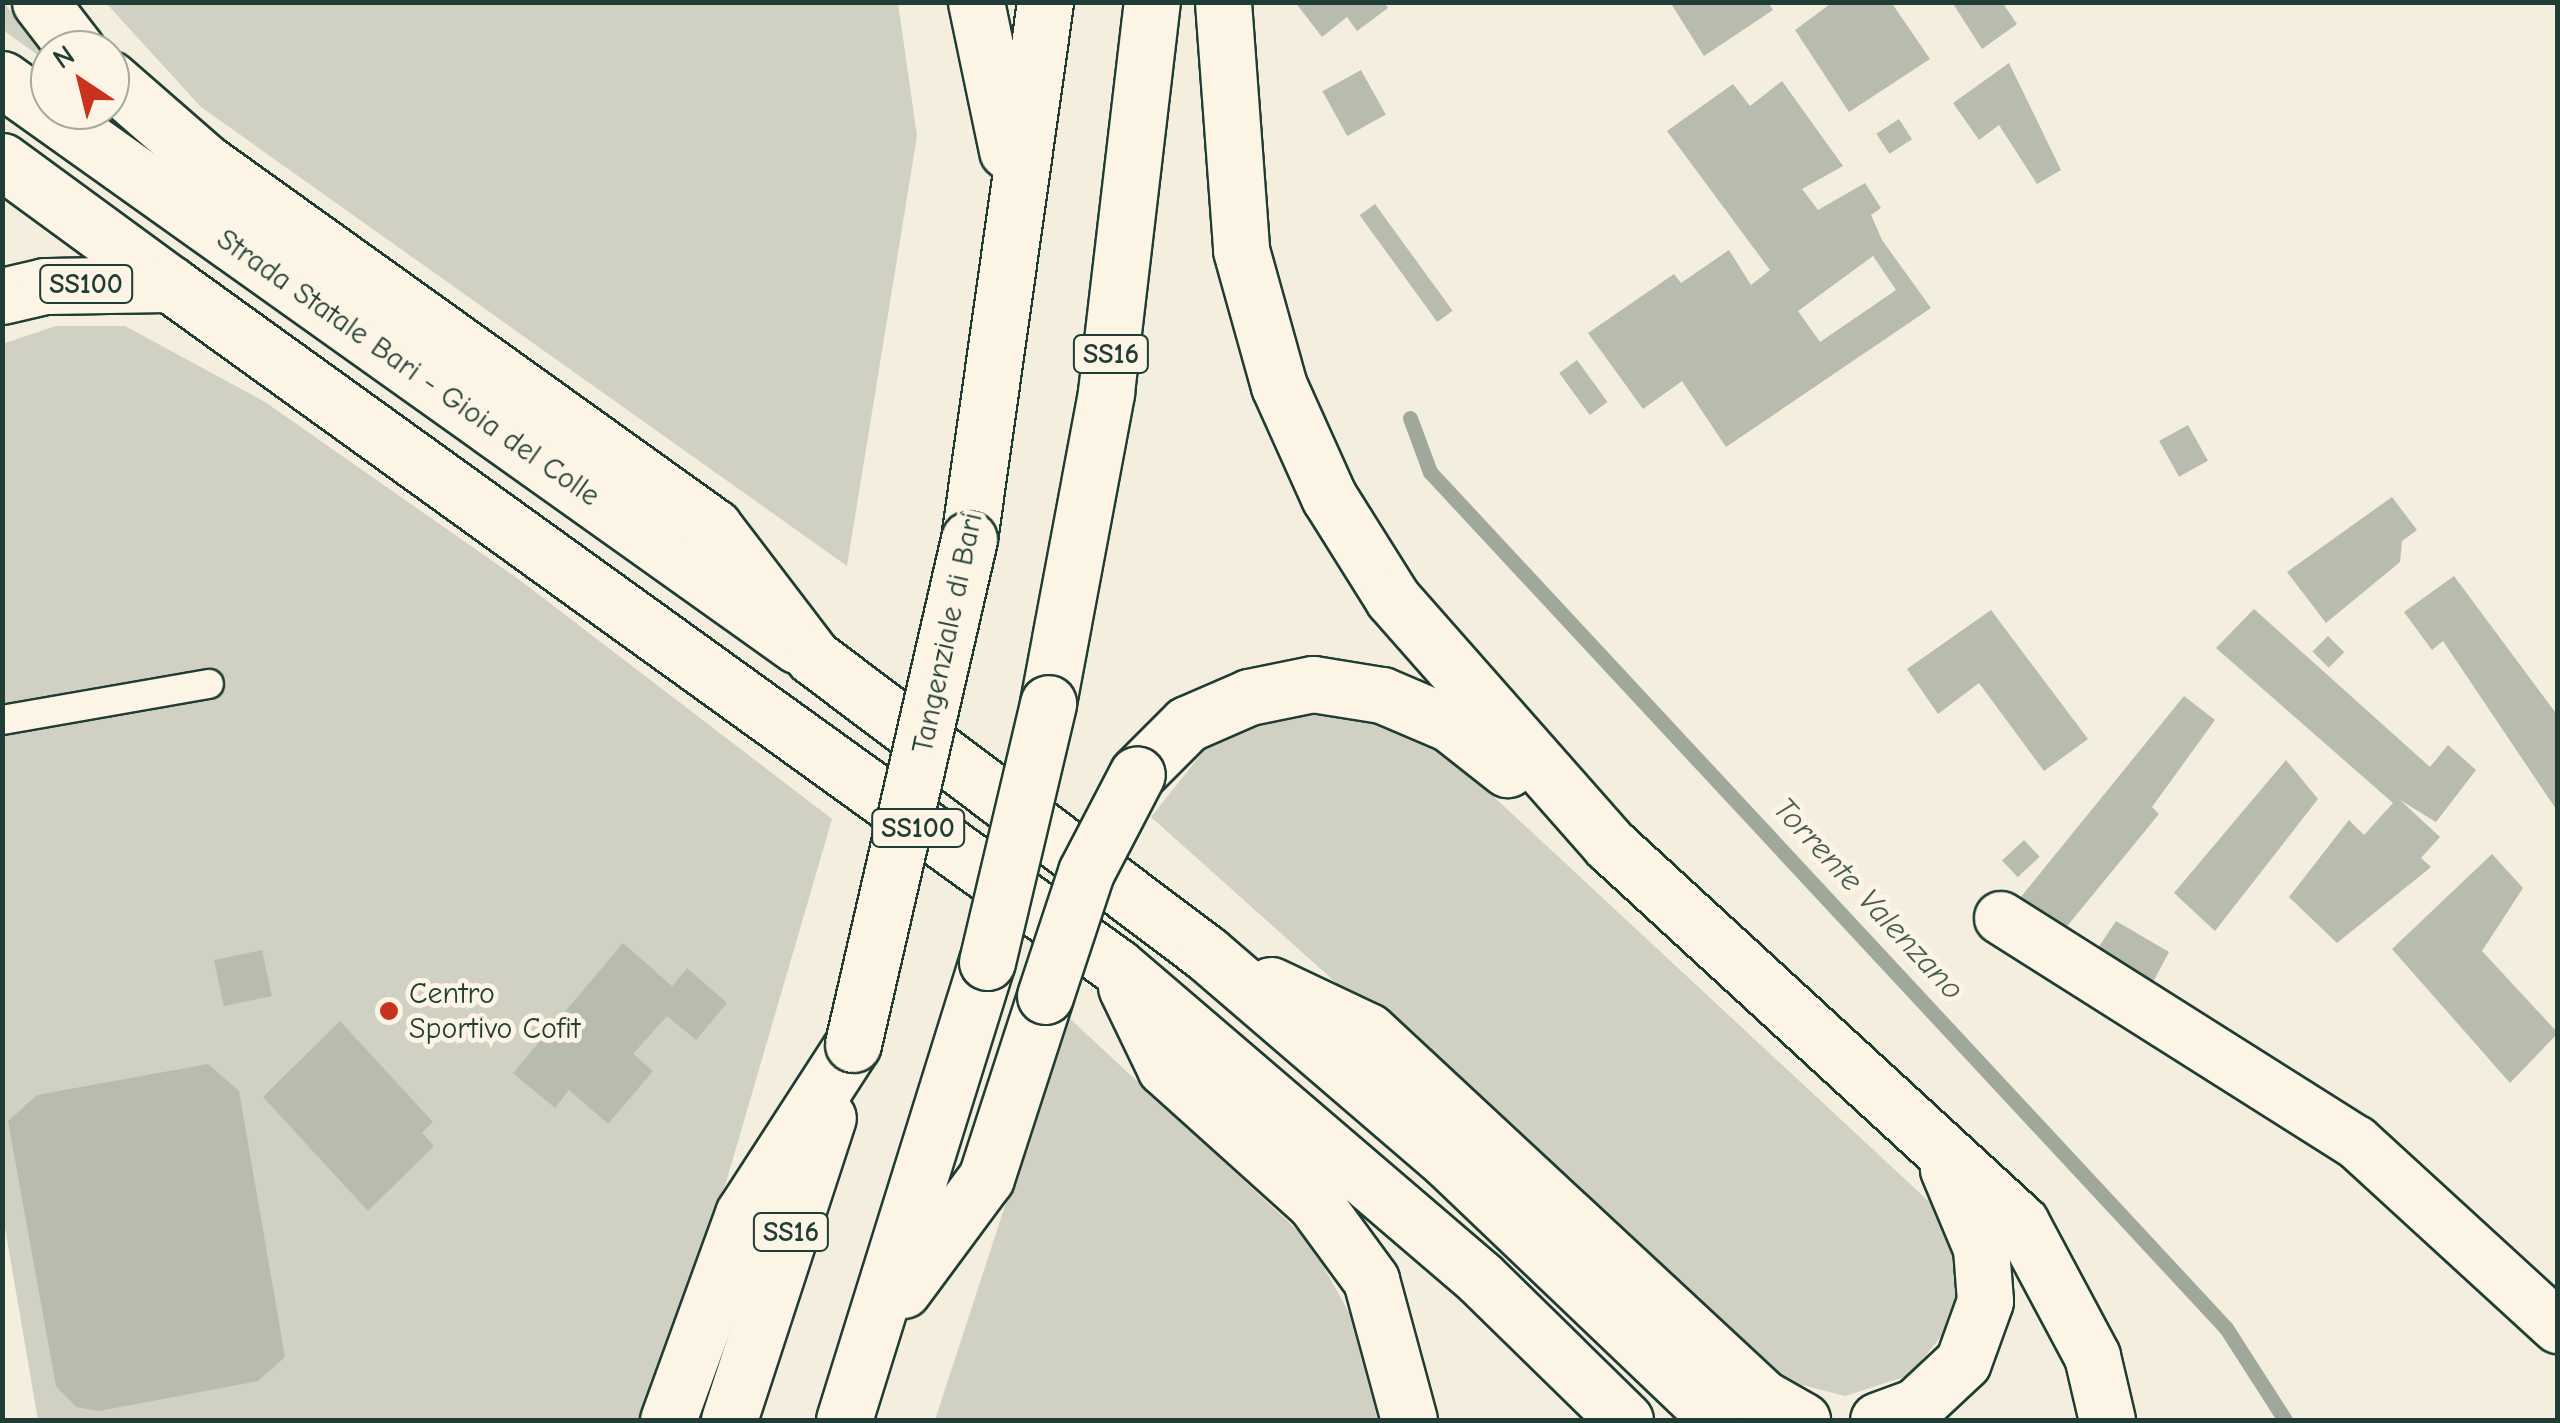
<!DOCTYPE html>
<html>
<head>
<meta charset="utf-8">
<style>
  body { margin:0 }
  #map { position:relative; width:2560px; height:1423px; overflow:hidden; background:#f3eede; font-family:"Comic Neue",sans-serif }
  div>[style] { position:absolute }
  .green>* { inset:0; background:#d0d1c2 }
  .stream>* { height:15px; margin:-7.5px; padding:0 7.5px; transform-origin:7.5px; border-radius:7.5px; background:#a0a89b }
  .building>* { inset:0; background:#b8bcae; transform-origin:0 0 }
  .roads { filter:drop-shadow(2px 0 #1f3d34) drop-shadow(-2px 0 #1f3d34) drop-shadow(0 2px #1f3d34) drop-shadow(0 -2px #1f3d34) }
  .service>* { height:28px; margin:-14px; padding:0 14px; transform-origin:14px; border-radius:14px; background:#fcf5e5 }
  .minor>* { height:52px; margin:-26px; padding:0 26px; transform-origin:26px; border-radius:26px; background:#fcf5e5 }
  .secondary>* { height:55px; margin:-27.5px; padding:0 27.5px; transform-origin:27.5px; border-radius:27.5px; background:#fcf5e5 }
  .trunk>* { height:55px; margin:-27.5px; padding:0 27.5px; transform-origin:27.5px; border-radius:27.5px; background:#fcf5e5 }
  .bridges { filter:drop-shadow(2px 0 #1f3d34) drop-shadow(-2px 0 #1f3d34) drop-shadow(0 2px #1f3d34) drop-shadow(0 -2px #1f3d34) }
  .trunk-bridge>* { height:55px; margin:-27.5px; padding:0 27.5px; transform-origin:27.5px; border-radius:27.5px; background:#fcf5e5 }
  .dots>* { width:28px; height:28px; translate:-50% -50%; box-sizing:border-box; border:5px solid #fcf5e5; border-radius:50% }
  span { translate:-50% -50%; white-space:nowrap; text-align:center; line-height:1.15; -webkit-text-stroke:10px #fcf5e5; paint-order:stroke }
  .shield-label span { padding:2px 8px; background:#fcf5e5; border:2px solid; border-radius:8px; -webkit-text-stroke-width:0 }
  .shield-label { font-size:28px; color:#1f3d34; font-weight:700 }
  .street-label { font-size:30px; color:#1f3d34 }
  .poi-label { font-size:30px; color:#1f3d34 }
  .left { translate:0 -50%; text-align:left }
  .water-label { font-size:32px; color:#465d53; font-style:italic }
  .frame { position:absolute; inset:0; border:5px solid #1f3d34; pointer-events:none }
  .north { position:absolute; left:30px; top:30px; width:100px; height:100px; box-sizing:border-box; background:#fcf5e5; border:2px solid #a4ab9e; border-radius:50%; rotate:325deg; font-size:28px; font-weight:700; line-height:40px; text-align:center; color:#1f3d34 }
  .north::after { content:''; display:block; margin:auto; width:35px; height:45px; background:#c8321e; clip-path:polygon(50% 0,100% 100%,50% 72%,0 100%) }
</style>
</head>
<body>
<div id="map">
  <div class="green">
    <div style="clip-path:polygon(3px 2px,46px 53px,42px 58px,3px 30px)"></div>
    <div style="clip-path:polygon(106px 3px,898px 3px,917px 136px,847px 566px,201px 107px)"></div>
    <div style="clip-path:polygon(56px 326px,125px 326px,265px 402px,521px 581px,832px 819px,720px 1203px,640px 1420px,38px 1420px,2px 1210px,2px 344px)"></div>
    <div style="clip-path:polygon(1338px 712px,1426px 740px,1464px 769px,1937px 1209px,1963px 1283px,1955px 1319px,1910px 1375px,1845px 1396px,1779px 1379px,1151px 817px,1210px 743px,1294px 713px)"></div>
    <div style="clip-path:polygon(1067px 1016px,1310px 1242px,1369px 1349px,1381px 1420px,935px 1420px)"></div>
  </div>
  <div class="stream">
    <div style="left:1410px;top:418px;width:58px;rotate:69.7deg"></div>
    <div style="left:1430px;top:472px;width:1169px;rotate:47.08deg"></div>
    <div style="left:2226px;top:1328px;width:109px;rotate:57.3deg"></div>
  </div>
  <div class="building">
    <div style="clip-path:polygon(1295px 2px,1384px 2px,1388px 8px,1357px 31px,1347px 17px,1322px 37px)"></div>
    <div style="clip-path:polygon(1670px 2px,1768px 2px,1773px 10px,1704px 56px)"></div>
    <div style="clip-path:polygon(1833px 2px,1891px 2px,1930px 59px,1849px 112px,1795px 30px)"></div>
    <div style="clip-path:polygon(1952px 2px,2002px 2px,2017px 24px,1982px 49px)"></div>
    <div style="clip-path:polygon(2009px 63px,2061px 170px,2037px 184px,1999px 125px,1979px 140px,1953px 103px)"></div>
    <div style="left:1361px;top:70px;width:51px;height:44px;rotate:61deg"></div>
    <div style="clip-path:polygon(evenodd,1782px 81px,1843px 166px,1802px 189px,1818px 210px,1865px 183px,1881px 208px,1871px 215px,1882px 240px,1931px 308px,1726px 447px,1682px 381px,1643px 409px,1588px 333px,1674px 274px,1681px 283px,1729px 250px,1751px 285px,1770px 270px,1667px 131px,1733px 84px,1750px 106px,1782px 81px,1873px 256px,1896px 290px,1820px 342px,1798px 311px,1873px 256px)"></div>
    <div style="left:1899px;top:119px;width:24px;height:27px;rotate:57deg"></div>
    <div style="left:1375px;top:204px;width:132px;height:19px;rotate:54deg"></div>
    <div style="left:1577px;top:360px;width:52px;height:22px;rotate:54deg"></div>
    <div style="left:2188px;top:425px;width:41px;height:33px;rotate:61deg"></div>
    <div style="clip-path:polygon(2392px 497px,2417px 530px,2402px 541px,2400px 562px,2326px 623px,2287px 572px)"></div>
    <div style="clip-path:polygon(2454px 576px,2558px 716px,2558px 812px,2443px 641px,2432px 650px,2404px 612px)"></div>
    <div style="clip-path:polygon(2254px 609px,2430px 767px,2448px 745px,2476px 770px,2436px 822px,2400px 800px,2440px 837px,2421px 858px,2431px 867px,2337px 943px,2289px 897px,2349px 820px,2364px 835px,2393px 803px,2216px 648px)"></div>
    <div style="clip-path:polygon(1991px 610px,2088px 739px,2044px 771px,1979px 683px,1938px 714px,1907px 669px)"></div>
    <div style="left:2328px;top:636px;width:23px;height:22px;rotate:45deg"></div>
    <div style="clip-path:polygon(2184px 696px,2215px 720px,2152px 807px,2159px 814px,2064px 930px,2020px 898px)"></div>
    <div style="clip-path:polygon(2286px 760px,2318px 799px,2215px 931px,2174px 893px)"></div>
    <div style="left:2024px;top:840px;width:23px;height:30px;rotate:47deg"></div>
    <div style="clip-path:polygon(2492px 854px,2523px 888px,2482px 951px,2558px 1033px,2510px 1083px,2392px 949px)"></div>
    <div style="clip-path:polygon(2116px 921px,2169px 952px,2151px 986px,2098px 948px)"></div>
    <div style="clip-path:polygon(623px 943px,672px 986px,687px 968px,727px 1003px,696px 1040px,667px 1016px,633px 1054px,653px 1071px,608px 1124px,569px 1090px,555px 1108px,513px 1073px)"></div>
    <div style="left:262px;top:950px;width:47px;height:49px;rotate:78deg"></div>
    <div style="clip-path:polygon(340px 1021px,433px 1122px,422px 1133px,434px 1146px,368px 1211px,263px 1097px)"></div>
    <div style="clip-path:polygon(208px 1064px,239px 1091px,285px 1357px,258px 1381px,99px 1411px,76px 1407px,56px 1386px,8px 1121px,37px 1095px)"></div>
  </div>
  <div class="roads">
    <div class="service">
      <div style="left:2px;top:720px;width:210px;rotate:-9.9deg"></div>
    </div>
    <div class="minor">
      <div style="left:2001px;top:918px;width:420px;rotate:32.3deg"></div>
      <div style="left:2356px;top:1142px;width:274px;rotate:42.5deg"></div>
    </div>
    <div class="secondary">
      <div style="left:2px;top:79px;width:977px;rotate:35.46deg"></div>
      <div style="left:2px;top:161px;width:208px;rotate:36.2deg"></div>
    </div>
    <div class="trunk">
      <div style="left:40px;top:2px;width:61px;rotate:52.4deg"></div>
      <div style="left:976px;top:2px;width:152px;rotate:78.2deg"></div>
      <div style="left:1223px;top:2px;width:249px;rotate:85.8deg"></div>
      <div style="left:1241px;top:250px;width:141px;rotate:74.4deg"></div>
      <div style="left:1279px;top:386px;width:122px;rotate:65.8deg"></div>
      <div style="left:1329px;top:497px;width:120px;rotate:57.9deg"></div>
      <div style="left:1393px;top:599px;width:328px;rotate:48.6deg"></div>
      <div style="left:1610px;top:845px;width:558px;rotate:42.6deg"></div>
      <div style="left:2021px;top:1223px;width:151px;rotate:61.9deg"></div>
      <div style="left:2092px;top:1356px;width:66px;rotate:76.8deg"></div>
      <div style="left:110px;top:79px;width:126px;rotate:41.1deg"></div>
      <div style="left:205px;top:162px;width:626px;rotate:35.64deg"></div>
      <div style="left:714px;top:527px;width:163px;rotate:52.7deg"></div>
      <div style="left:813px;top:657px;width:492px;rotate:37deg"></div>
      <div style="left:1206px;top:953px;width:321px;rotate:40.7deg"></div>
      <div style="left:1449px;top:1162px;width:373px;rotate:43.7deg"></div>
      <div style="left:2px;top:296px;width:44px;rotate:-13.1deg"></div>
      <div style="left:45px;top:286px;width:125px;rotate:-0.9deg"></div>
      <div style="left:170px;top:284px;width:1166px;rotate:35.79deg"></div>
      <div style="left:1116px;top:966px;width:479px;rotate:40.6deg"></div>
      <div style="left:1480px;top:1278px;width:203px;rotate:44.4deg"></div>
      <div style="left:969px;top:539px;width:542px;rotate:-81.94deg"></div>
      <div style="left:1048px;top:703px;width:316px;rotate:-79.4deg"></div>
      <div style="left:1106px;top:392px;width:393px;rotate:-83.3deg"></div>
      <div style="left:1137px;top:774px;width:71px;rotate:-45deg"></div>
      <div style="left:1187px;top:724px;width:68px;rotate:-23.5deg"></div>
      <div style="left:1249px;top:697px;width:65px;rotate:-11.5deg"></div>
      <div style="left:1313px;top:684px;width:70px;rotate:9.1deg"></div>
      <div style="left:1382px;top:695px;width:74px;rotate:23.1deg"></div>
      <div style="left:1450px;top:724px;width:73px;rotate:38.3deg"></div>
      <div style="left:1271px;top:985px;width:107px;rotate:25.4deg"></div>
      <div style="left:1368px;top:1031px;width:539px;rotate:42.9deg"></div>
      <div style="left:1763px;top:1398px;width:45px;rotate:29.4deg"></div>
      <div style="left:1126px;top:987px;width:90px;rotate:64.3deg"></div>
      <div style="left:1165px;top:1068px;width:200px;rotate:42deg"></div>
      <div style="left:1314px;top:1202px;width:97px;rotate:53.8deg"></div>
      <div style="left:1371px;top:1280px;width:145px;rotate:74.8deg"></div>
      <div style="left:903px;top:1290px;width:139px;rotate:-53.5deg"></div>
      <div style="left:986px;top:1178px;width:191px;rotate:-72deg"></div>
      <div style="left:668px;top:1420px;width:219px;rotate:-70deg"></div>
      <div style="left:743px;top:1214px;width:202px;rotate:-57.1deg"></div>
      <div style="left:729px;top:1420px;width:318px;rotate:-71.9deg"></div>
      <div style="left:844px;top:1420px;width:480px;rotate:-72.7deg"></div>
      <div style="left:1878px;top:1420px;width:40px;rotate:-20.2deg"></div>
      <div style="left:1916px;top:1406px;width:64px;rotate:-43.1deg"></div>
      <div style="left:1963px;top:1362px;width:65px;rotate:-70.2deg"></div>
      <div style="left:1985px;top:1301px;width:53px;rotate:-94.3deg"></div>
      <div style="left:1981px;top:1248px;width:86px;rotate:-112.7deg"></div>
    </div>
  </div>
  <div class="bridges">
    <div class="trunk-bridge">
      <div style="left:987px;top:962px;width:266px;rotate:-76.7deg"></div>
      <div style="left:1045px;top:996px;width:131px;rotate:-71.7deg"></div>
      <div style="left:1086px;top:872px;width:110px;rotate:-62.5deg"></div>
      <div style="left:853px;top:1044px;width:518px;rotate:-77.06deg"></div>
    </div>
  </div>
  <div class="dots">
    <div style="left:389px;top:1011px;background:#c8321e"></div>
  </div>
  <div class="shield-label">
    <span style="left:86px;top:284px">SS100</span>
    <span style="left:1111px;top:354px">SS16</span>
    <span style="left:918px;top:828px">SS100</span>
    <span style="left:791px;top:1232px">SS16</span>
  </div>
  <div class="street-label">
    <span style="left:408px;top:368px;rotate:35deg">Strada Statale Bari - Gioia del Colle</span>
    <span style="left:948px;top:633px;rotate:-78deg">Tangenziale di Bari</span>
  </div>
  <div class="poi-label">
    <span class="left" style="left:409px;top:1011px">Centro<br>Sportivo Cofit</span>
  </div>
  <div class="water-label">
    <span style="left:1868px;top:899px;rotate:47deg">Torrente Valenzano</span>
  </div>
  <div class="frame"></div>
  <div class="north">N</div>
</div>
</body>
</html>
